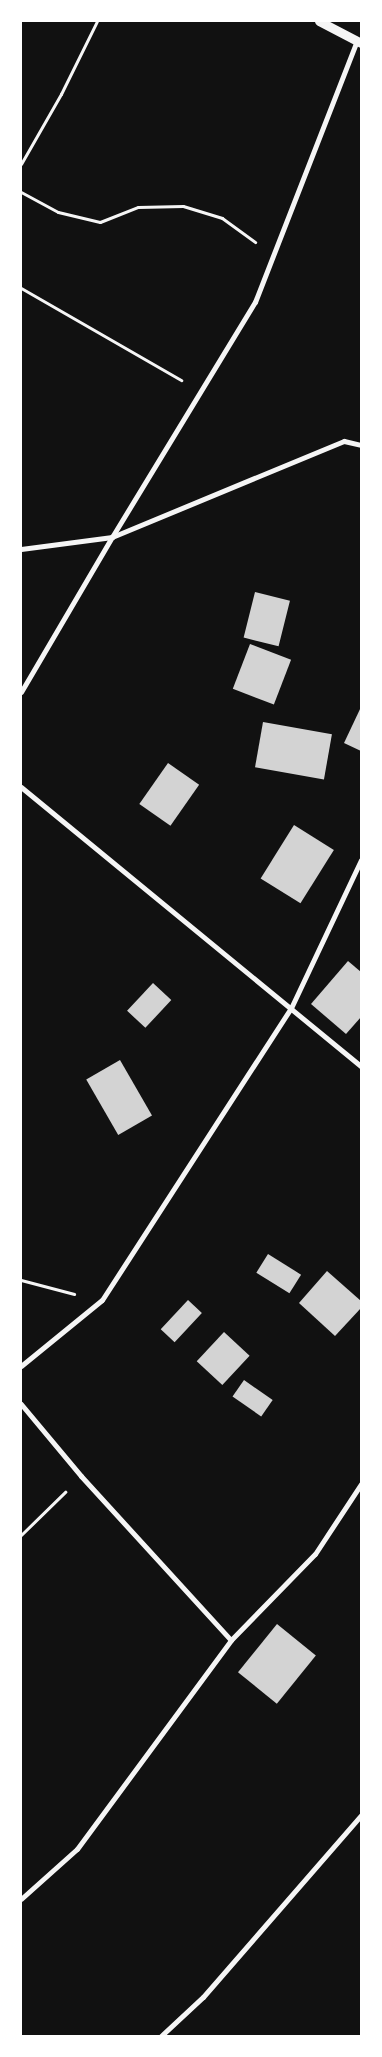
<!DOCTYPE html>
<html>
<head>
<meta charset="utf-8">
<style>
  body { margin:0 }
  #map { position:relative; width:382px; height:2057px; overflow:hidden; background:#111; font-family:"Titillium Web",sans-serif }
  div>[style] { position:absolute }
  .building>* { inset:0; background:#d3d3d3; transform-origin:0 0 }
  .path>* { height:3px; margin:-1.5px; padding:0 1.5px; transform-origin:1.5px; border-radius:1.5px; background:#f5f5f5 }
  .minor>* { height:5px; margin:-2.5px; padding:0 2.5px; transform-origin:2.5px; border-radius:2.5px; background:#f5f5f5 }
  .tertiary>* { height:9px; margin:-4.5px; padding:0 4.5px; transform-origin:4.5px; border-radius:4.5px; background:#f5f5f5 }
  span { translate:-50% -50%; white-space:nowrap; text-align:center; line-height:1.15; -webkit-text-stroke:4px #fff; paint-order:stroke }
  .frame { position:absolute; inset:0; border:22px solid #fff; pointer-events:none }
</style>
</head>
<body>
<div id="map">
  <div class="building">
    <div style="left:255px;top:592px;width:36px;height:47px;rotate:14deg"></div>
    <div style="left:250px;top:644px;width:44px;height:48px;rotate:21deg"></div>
    <div style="clip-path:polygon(361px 707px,361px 751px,344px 743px)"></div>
    <div style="left:263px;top:722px;width:70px;height:46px;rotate:10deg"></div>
    <div style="left:168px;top:763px;width:38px;height:50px;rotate:35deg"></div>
    <div style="left:294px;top:825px;width:47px;height:63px;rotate:32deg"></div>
    <div style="clip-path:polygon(348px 961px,361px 972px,361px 1017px,346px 1034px,311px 1004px)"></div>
    <div style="left:153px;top:983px;width:25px;height:38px;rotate:43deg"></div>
    <div style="left:120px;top:1060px;width:64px;height:39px;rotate:60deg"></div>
    <div style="left:268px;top:1254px;width:39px;height:22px;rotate:32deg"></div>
    <div style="clip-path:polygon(327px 1271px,361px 1301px,361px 1308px,335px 1336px,299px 1303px)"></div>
    <div style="left:188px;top:1300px;width:19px;height:40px;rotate:43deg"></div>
    <div style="left:224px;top:1332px;width:35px;height:40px;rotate:43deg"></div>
    <div style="left:244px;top:1380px;width:35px;height:20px;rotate:35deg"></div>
    <div style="left:277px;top:1624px;width:50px;height:62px;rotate:39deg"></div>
  </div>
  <div class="path">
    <div style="left:21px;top:164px;width:81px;rotate:-60.3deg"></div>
    <div style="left:61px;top:94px;width:81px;rotate:-63.7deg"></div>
    <div style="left:21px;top:192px;width:42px;rotate:28.4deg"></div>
    <div style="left:58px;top:212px;width:43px;rotate:13.4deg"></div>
    <div style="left:100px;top:222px;width:41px;rotate:-21.5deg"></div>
    <div style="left:138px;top:207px;width:45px;rotate:-1.3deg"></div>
    <div style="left:183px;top:206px;width:41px;rotate:17.1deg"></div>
    <div style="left:222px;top:218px;width:41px;rotate:36deg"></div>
    <div style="left:21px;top:288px;width:185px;rotate:29.9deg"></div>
    <div style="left:21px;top:1280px;width:55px;rotate:14.8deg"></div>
    <div style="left:21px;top:1535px;width:62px;rotate:-44.3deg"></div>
  </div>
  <div class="minor">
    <div style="left:21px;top:549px;width:92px;rotate:-7.5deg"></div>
    <div style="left:112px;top:537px;width:251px;rotate:-22.5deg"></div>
    <div style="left:344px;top:441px;width:17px;rotate:13deg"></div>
    <div style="left:21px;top:692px;width:180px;rotate:-59.6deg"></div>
    <div style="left:112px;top:537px;width:275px;rotate:-58.7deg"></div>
    <div style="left:255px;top:302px;width:280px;rotate:-68.7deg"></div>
    <div style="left:21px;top:787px;width:440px;rotate:39.4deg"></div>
    <div style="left:21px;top:1366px;width:104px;rotate:-39.2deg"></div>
    <div style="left:102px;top:1300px;width:348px;rotate:-57.1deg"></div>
    <div style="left:291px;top:1008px;width:164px;rotate:-64.7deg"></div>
    <div style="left:21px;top:1404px;width:94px;rotate:50.2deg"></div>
    <div style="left:81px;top:1476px;width:222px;rotate:47.6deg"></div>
    <div style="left:21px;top:1899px;width:75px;rotate:-41.8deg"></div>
    <div style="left:77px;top:1849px;width:260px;rotate:-53.6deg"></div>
    <div style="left:231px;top:1640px;width:120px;rotate:-45.7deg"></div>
    <div style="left:315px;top:1554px;width:84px;rotate:-56.7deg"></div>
    <div style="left:161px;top:2036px;width:57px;rotate:-42.9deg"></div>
    <div style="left:203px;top:1997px;width:241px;rotate:-49deg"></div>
  </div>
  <div class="tertiary">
    <div style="left:319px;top:21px;width:47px;rotate:27.6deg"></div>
  </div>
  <div class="frame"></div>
</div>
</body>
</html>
